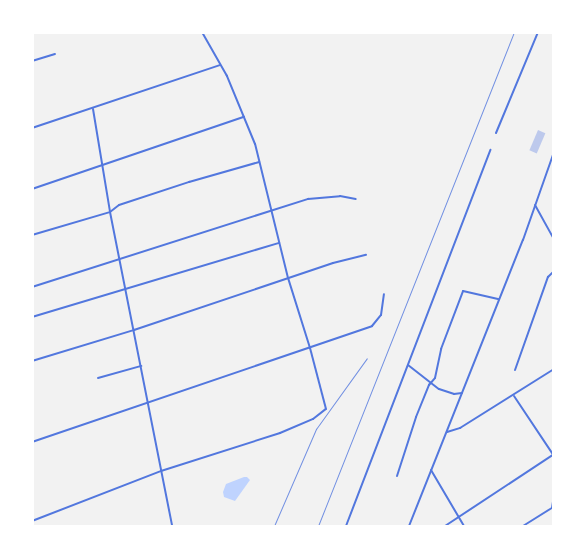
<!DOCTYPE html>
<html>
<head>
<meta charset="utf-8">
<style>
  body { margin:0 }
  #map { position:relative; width:586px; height:559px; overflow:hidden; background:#f2f2f2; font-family:Lato,sans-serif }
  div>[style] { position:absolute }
  .water>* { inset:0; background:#bfd3fe }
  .building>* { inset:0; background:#bdc9ec; transform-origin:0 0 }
  .minor>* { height:2px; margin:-1px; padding:0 1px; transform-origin:1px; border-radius:1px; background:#5277de }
  .tertiary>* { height:2px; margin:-1px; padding:0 1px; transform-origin:1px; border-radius:1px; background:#5277de }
  .rail>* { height:1px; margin:-0.5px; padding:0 0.5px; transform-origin:0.5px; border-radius:0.5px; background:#7290e2 }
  span { translate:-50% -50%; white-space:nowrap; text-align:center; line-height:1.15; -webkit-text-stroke:4.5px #fff; paint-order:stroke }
  .frame { position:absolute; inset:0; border:34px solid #fff; pointer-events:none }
</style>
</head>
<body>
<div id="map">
  <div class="water">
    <div style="clip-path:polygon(244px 477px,247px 477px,250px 480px,235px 501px,224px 497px,223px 492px,226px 484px)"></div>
  </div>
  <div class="building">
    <div style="left:538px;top:130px;width:8px;height:22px;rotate:23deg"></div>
  </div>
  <div class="minor">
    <div style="left:32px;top:61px;width:24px;rotate:-17deg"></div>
    <div style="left:93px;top:109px;width:104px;rotate:80.6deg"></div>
    <div style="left:110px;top:212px;width:320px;rotate:78.8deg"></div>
    <div style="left:32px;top:128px;width:198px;rotate:-18.5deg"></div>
    <div style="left:496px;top:133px;width:109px;rotate:-67.4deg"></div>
    <div style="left:32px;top:189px;width:224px;rotate:-18.8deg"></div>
    <div style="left:535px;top:205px;width:39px;rotate:61deg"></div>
    <div style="left:32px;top:235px;width:81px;rotate:-16.4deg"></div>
    <div style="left:110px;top:212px;width:11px;rotate:-38deg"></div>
    <div style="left:119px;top:205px;width:74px;rotate:-18.2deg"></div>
    <div style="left:189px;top:182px;width:73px;rotate:-15.9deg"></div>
    <div style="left:32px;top:287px;width:290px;rotate:-17.7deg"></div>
    <div style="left:308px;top:199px;width:32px;rotate:-5deg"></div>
    <div style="left:340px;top:196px;width:16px;rotate:11deg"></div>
    <div style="left:32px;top:317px;width:258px;rotate:-16.7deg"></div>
    <div style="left:32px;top:361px;width:107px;rotate:-16.9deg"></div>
    <div style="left:134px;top:330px;width:210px;rotate:-18.6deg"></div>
    <div style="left:333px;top:263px;width:34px;rotate:-14deg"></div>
    <div style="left:408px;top:365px;width:39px;rotate:38deg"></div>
    <div style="left:439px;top:389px;width:16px;rotate:18deg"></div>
    <div style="left:454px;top:394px;width:8px;rotate:-7deg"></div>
    <div style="left:515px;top:370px;width:99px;rotate:-70.5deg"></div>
    <div style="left:548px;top:277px;width:8px;rotate:-45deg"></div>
    <div style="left:98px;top:378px;width:45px;rotate:-15.6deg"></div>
    <div style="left:514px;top:396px;width:72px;rotate:56.3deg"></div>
    <div style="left:447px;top:432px;width:14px;rotate:-17deg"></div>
    <div style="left:460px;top:428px;width:111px;rotate:-32.1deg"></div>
    <div style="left:32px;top:442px;width:359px;rotate:-18.8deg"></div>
    <div style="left:372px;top:326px;width:14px;rotate:-51deg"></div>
    <div style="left:381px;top:315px;width:21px;rotate:-82deg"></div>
    <div style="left:431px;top:470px;width:65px;rotate:59.5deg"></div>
    <div style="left:397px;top:476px;width:62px;rotate:-72.1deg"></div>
    <div style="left:416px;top:417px;width:35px;rotate:-68deg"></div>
    <div style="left:429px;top:385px;width:9px;rotate:-49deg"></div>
    <div style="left:435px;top:378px;width:30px;rotate:-78deg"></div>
    <div style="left:441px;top:349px;width:62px;rotate:-69.2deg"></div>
    <div style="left:463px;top:291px;width:37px;rotate:13deg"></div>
    <div style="left:32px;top:521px;width:138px;rotate:-21.2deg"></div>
    <div style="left:161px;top:471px;width:125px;rotate:-17.7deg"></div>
    <div style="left:280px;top:433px;width:36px;rotate:-23deg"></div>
    <div style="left:313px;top:419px;width:16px;rotate:-38deg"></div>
    <div style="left:326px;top:409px;width:63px;rotate:-104.7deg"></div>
    <div style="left:310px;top:348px;width:73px;rotate:-107.4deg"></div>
    <div style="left:288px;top:278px;width:138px;rotate:-103.8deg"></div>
    <div style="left:255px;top:144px;width:74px;rotate:-112.4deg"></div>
    <div style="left:227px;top:76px;width:51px;rotate:-119.6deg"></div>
    <div style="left:346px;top:526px;width:403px;rotate:-69deg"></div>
    <div style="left:523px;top:526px;width:34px;rotate:-32deg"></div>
    <div style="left:552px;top:508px;width:12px;rotate:-81deg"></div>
  </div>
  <div class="tertiary">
    <div style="left:409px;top:526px;width:308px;rotate:-68.3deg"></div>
    <div style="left:523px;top:240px;width:93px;rotate:-70.6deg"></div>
    <div style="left:445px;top:526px;width:131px;rotate:-33.4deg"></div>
  </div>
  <div class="rail">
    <div style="left:274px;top:526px;width:106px;rotate:-66.6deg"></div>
    <div style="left:316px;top:429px;width:87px;rotate:-54.3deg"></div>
    <div style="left:318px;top:526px;width:531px;rotate:-68.36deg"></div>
  </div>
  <div class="frame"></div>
</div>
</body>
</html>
